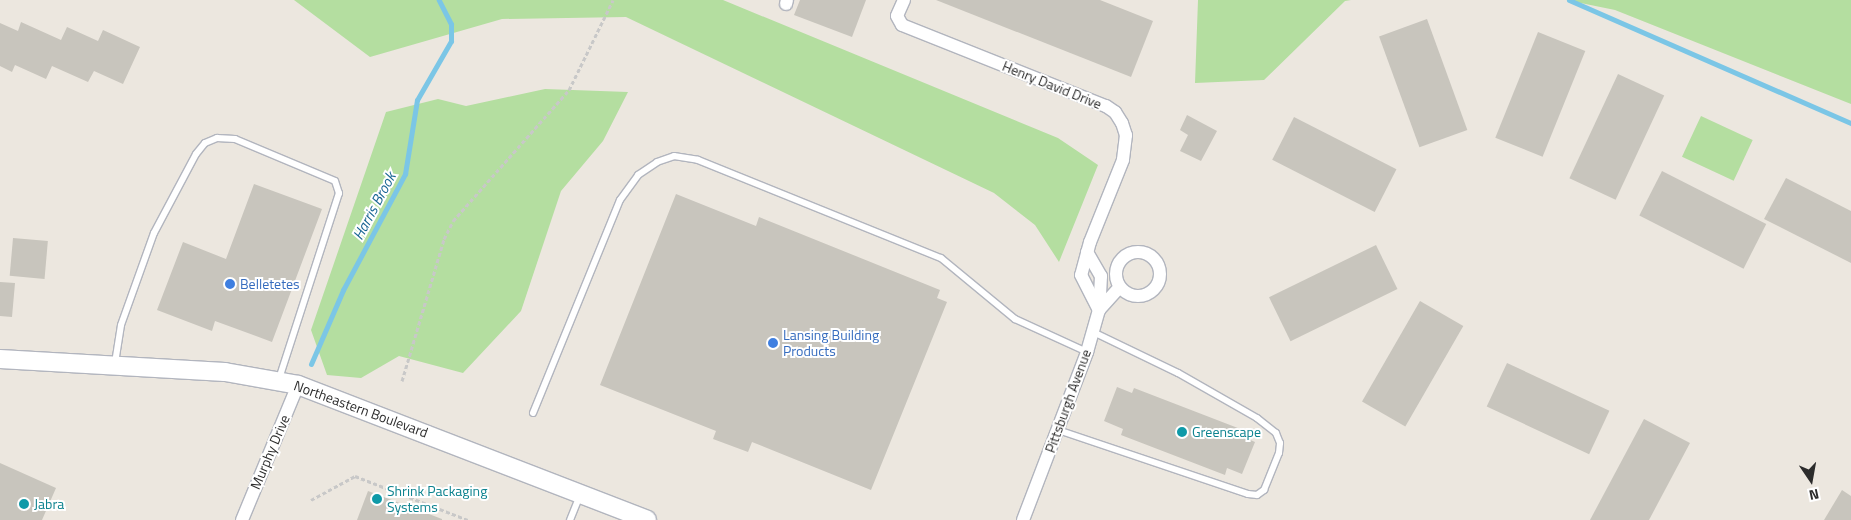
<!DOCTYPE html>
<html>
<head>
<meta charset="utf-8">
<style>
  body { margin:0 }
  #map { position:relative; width:1851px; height:520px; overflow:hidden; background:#ece7df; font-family:"Titillium Web",sans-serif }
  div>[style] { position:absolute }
  .green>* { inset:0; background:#b4dea0; transform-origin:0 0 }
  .stream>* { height:5px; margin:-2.5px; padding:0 2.5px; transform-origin:2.5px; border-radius:2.5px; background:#7bc6e6 }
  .building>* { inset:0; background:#c8c5bd; transform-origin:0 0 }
  .path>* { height:3px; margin-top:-1.5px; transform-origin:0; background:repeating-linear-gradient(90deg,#c8c8c8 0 4px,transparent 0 6.5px) }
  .roads { filter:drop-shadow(1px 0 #b2b5be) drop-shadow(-1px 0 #b2b5be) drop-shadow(0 1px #b2b5be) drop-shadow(0 -1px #b2b5be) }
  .lane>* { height:6px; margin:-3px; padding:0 3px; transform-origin:3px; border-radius:3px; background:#fff }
  .street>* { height:12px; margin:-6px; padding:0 6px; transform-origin:6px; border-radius:6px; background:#fff }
  .street>.ring { margin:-6px; padding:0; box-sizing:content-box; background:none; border:12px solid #fff; border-radius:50% }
  .secondary>* { height:18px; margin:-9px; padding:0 9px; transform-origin:9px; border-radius:9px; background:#fff }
  .dots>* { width:14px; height:14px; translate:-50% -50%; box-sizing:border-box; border:2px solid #fff; border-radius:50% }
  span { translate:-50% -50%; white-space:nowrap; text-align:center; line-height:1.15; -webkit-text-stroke:4px #fff; paint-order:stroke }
  .street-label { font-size:14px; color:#2c2c2c }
  .shop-label { font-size:14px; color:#366cbe }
  .left { translate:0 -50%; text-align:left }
  .culture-label { font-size:14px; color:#0d838f }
  .water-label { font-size:15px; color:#186593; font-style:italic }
  .north { position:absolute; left:1786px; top:455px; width:50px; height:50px; -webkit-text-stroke:4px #fff; paint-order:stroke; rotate:168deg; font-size:14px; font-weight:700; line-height:20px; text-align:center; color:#2c2c2c }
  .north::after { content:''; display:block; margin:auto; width:18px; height:22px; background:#2c2c2c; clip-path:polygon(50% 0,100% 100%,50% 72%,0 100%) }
</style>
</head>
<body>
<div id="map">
  <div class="green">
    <div style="clip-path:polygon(294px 0,723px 0,1058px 138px,1098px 165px,1059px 262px,1035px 225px,994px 193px,626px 17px,502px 19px,370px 57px)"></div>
    <div style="clip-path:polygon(1198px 0,1351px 0,1345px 1px,1264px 80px,1195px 83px)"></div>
    <div style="clip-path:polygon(1566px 0,1851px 0,1851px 104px,1615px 10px)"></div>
    <div style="clip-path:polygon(545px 89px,628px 92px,603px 141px,561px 191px,521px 311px,463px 373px,399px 356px,361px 378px,327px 375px,311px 330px,386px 112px,438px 99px,466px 106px)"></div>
    <div style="left:1701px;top:116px;width:57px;height:45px;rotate:25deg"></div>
  </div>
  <div class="stream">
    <div style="left:1569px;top:0;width:308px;rotate:23.6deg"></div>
    <div style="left:311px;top:364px;width:81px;rotate:-66.6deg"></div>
    <div style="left:343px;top:290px;width:132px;rotate:-61.9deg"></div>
    <div style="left:405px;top:174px;width:75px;rotate:-80.8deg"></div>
    <div style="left:417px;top:100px;width:68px;rotate:-60deg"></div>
    <div style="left:451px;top:41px;width:17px;rotate:-90deg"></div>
    <div style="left:451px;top:24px;width:27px;rotate:-117deg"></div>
  </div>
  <div class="building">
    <div style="clip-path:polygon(800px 0,866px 0,852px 37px,794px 15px)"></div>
    <div style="clip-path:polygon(936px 0,1100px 0,1153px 21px,1131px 77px)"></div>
    <div style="left:1427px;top:19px;width:118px;height:51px;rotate:70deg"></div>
    <div style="clip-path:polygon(21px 22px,61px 40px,67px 27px,98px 41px,103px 30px,140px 47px,123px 84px,94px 71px,88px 82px,52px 66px,46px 79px,15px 65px,12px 72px,0 66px,0 23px,18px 31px)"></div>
    <div style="left:1538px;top:32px;width:51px;height:114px;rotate:22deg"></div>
    <div style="left:1618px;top:74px;width:51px;height:115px;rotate:25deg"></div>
    <div style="clip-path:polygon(1187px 115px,1217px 131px,1201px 161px,1180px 151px,1188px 135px,1180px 130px)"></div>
    <div style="left:1294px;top:117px;width:115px;height:48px;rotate:27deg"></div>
    <div style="left:1662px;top:171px;width:117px;height:50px;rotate:27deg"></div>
    <div style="clip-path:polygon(1786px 178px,1851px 211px,1851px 263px,1764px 219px)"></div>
    <div style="clip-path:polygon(254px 184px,322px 209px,272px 342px,215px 321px,212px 331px,157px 310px,183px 242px,226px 259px)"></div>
    <div style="clip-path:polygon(676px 194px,756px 226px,759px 217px,940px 290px,937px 298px,947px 302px,871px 490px,752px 442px,748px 452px,713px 439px,716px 431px,600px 385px)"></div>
    <div style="left:13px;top:238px;width:35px;height:38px;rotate:5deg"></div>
    <div style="left:1376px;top:245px;width:49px;height:119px;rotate:64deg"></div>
    <div style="clip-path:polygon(0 282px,15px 283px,12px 317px,0 316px)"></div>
    <div style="left:1420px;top:301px;width:50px;height:116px;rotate:30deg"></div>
    <div style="left:1507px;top:363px;width:113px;height:48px;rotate:25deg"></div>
    <div style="clip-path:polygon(1117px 387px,1132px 393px,1134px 388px,1243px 430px,1241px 436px,1255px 442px,1242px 474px,1227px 468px,1225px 475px,1121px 435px,1123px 429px,1104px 421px)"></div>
    <div style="clip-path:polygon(1644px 419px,1690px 443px,1649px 520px,1590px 520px)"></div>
    <div style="clip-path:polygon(0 463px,56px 488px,42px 520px,0 520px)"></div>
    <div style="clip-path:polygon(1842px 490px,1851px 496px,1851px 520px,1824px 520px)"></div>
    <div style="clip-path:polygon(368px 491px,442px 519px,442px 520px,357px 520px)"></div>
  </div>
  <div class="path">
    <div style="left:402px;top:381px;width:148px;rotate:-73.5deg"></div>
    <div style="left:444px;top:239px;width:20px;rotate:-63deg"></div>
    <div style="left:453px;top:221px;width:175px;rotate:-48.5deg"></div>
    <div style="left:569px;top:90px;width:100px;rotate:-63.9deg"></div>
    <div style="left:311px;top:500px;width:50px;rotate:-28.6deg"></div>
    <div style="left:355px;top:476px;width:121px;rotate:21.3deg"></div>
  </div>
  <div class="roads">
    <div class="lane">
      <div style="left:115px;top:363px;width:38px;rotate:-81deg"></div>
      <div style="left:121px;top:325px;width:98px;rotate:-70.3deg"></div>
      <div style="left:154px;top:233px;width:89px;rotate:-62deg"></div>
      <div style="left:196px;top:154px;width:14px;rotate:-51deg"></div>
      <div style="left:205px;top:143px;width:13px;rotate:-23deg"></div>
      <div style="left:217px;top:138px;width:18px;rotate:3deg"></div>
      <div style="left:235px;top:139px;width:108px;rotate:22.8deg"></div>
      <div style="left:335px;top:181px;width:13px;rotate:72deg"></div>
      <div style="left:339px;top:193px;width:195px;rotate:107.9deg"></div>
      <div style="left:533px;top:413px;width:230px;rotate:-67.8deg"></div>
      <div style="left:620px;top:200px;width:31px;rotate:-54deg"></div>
      <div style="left:638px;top:175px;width:23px;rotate:-34deg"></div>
      <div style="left:657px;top:162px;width:18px;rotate:-19deg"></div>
      <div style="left:674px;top:156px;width:24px;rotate:9deg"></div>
      <div style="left:698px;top:160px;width:262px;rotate:22deg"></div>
      <div style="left:941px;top:258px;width:96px;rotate:39.5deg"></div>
      <div style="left:1015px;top:319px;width:79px;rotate:24.6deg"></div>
      <div style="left:1058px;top:430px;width:200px;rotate:18.6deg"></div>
      <div style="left:1248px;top:494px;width:9px;rotate:6deg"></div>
      <div style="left:1257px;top:495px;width:9px;rotate:-36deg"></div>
      <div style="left:1264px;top:490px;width:40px;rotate:-68deg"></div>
      <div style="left:1279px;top:453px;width:10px;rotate:-84deg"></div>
      <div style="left:1280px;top:443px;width:11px;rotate:-112deg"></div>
      <div style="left:1276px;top:433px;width:24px;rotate:-142deg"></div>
      <div style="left:1257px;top:418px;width:91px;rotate:-150.3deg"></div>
      <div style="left:1178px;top:373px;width:94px;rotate:-154.2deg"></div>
      <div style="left:570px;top:520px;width:27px;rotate:-68deg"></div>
    </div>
    <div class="street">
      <div style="left:904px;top:0;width:17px;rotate:114deg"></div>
      <div style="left:897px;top:16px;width:10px;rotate:61deg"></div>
      <div style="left:902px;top:25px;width:219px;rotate:21.7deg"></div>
      <div style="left:1106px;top:106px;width:11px;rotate:34deg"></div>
      <div style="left:1115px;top:112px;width:13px;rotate:58deg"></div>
      <div style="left:1122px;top:123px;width:13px;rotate:72deg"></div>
      <div style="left:1126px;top:135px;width:25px;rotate:97deg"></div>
      <div style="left:1123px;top:160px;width:88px;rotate:111.9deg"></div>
      <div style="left:1090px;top:242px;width:34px;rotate:105deg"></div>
      <div style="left:1081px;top:275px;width:39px;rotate:63deg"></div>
      <div style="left:786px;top:4px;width:4px;rotate:-76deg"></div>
      <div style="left:1087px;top:252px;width:28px;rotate:60deg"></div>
      <div style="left:1101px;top:276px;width:34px;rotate:93deg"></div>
      <div class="ring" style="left:1116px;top:252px;width:32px;height:32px"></div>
      <div style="left:242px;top:520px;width:146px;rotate:-67.5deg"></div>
      <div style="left:1023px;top:520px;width:180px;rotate:-69.1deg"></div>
      <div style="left:1087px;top:352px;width:44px;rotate:-74.1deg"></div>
      <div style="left:1099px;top:310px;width:31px;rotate:-48deg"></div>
    </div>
    <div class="secondary">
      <div style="left:0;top:359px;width:225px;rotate:3.3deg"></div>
      <div style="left:225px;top:372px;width:74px;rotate:10.1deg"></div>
      <div style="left:298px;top:385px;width:374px;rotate:21.1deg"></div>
    </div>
  </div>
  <div class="dots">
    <div style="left:230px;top:284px;background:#3f7fe0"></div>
    <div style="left:773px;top:343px;background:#3f7fe0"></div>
    <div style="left:1182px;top:432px;background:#0f9aa8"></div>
    <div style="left:377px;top:499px;background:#0f9aa8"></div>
    <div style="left:24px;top:504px;background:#0f9aa8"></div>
  </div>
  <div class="street-label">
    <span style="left:1052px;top:85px;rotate:22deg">Henry David Drive</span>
    <span style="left:1068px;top:401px;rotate:-70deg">Pittsburgh Avenue</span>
    <span style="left:361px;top:409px;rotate:20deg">Northeastern Boulevard</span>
    <span style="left:270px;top:452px;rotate:-67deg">Murphy Drive</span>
  </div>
  <div class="shop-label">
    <span class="left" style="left:240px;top:284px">Belletetes</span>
    <span class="left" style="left:783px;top:343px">Lansing Building<br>Products</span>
  </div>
  <div class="culture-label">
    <span class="left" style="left:1192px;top:432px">Greenscape</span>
    <span class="left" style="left:387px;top:499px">Shrink Packaging<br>Systems</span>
    <span class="left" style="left:34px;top:504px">Jabra</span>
  </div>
  <div class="water-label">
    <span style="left:374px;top:206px;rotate:-62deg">Harris Brook</span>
  </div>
  <div class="north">N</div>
</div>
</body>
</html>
